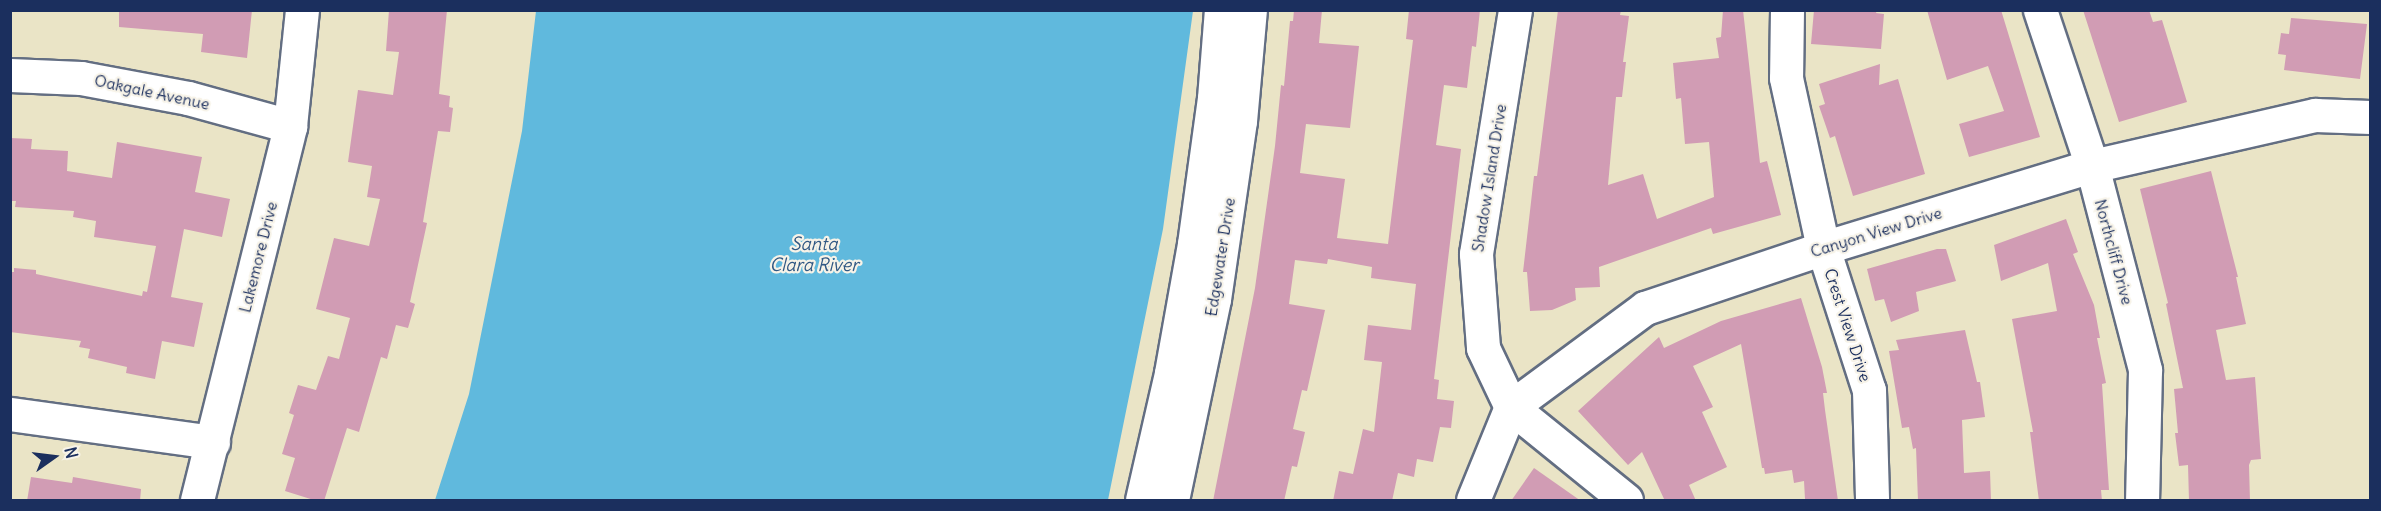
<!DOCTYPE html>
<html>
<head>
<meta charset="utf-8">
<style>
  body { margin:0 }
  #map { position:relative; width:2381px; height:511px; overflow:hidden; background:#eae4c6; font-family:Delius,sans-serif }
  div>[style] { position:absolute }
  .water>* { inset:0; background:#60b9dd }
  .building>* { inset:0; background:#d19cb4 }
  .roads { filter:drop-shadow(2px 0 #636e82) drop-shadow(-2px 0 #636e82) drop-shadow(0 2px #636e82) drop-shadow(0 -2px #636e82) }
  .minor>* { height:33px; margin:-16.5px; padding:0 16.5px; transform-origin:16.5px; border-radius:16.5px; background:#fff }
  span { translate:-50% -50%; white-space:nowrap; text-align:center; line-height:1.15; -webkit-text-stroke:4.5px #f7f3e8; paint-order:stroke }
  .street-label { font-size:16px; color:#1b2f5e }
  .water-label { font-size:18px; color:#305884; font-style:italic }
  .frame { position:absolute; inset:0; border:12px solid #1b2f5e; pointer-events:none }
  .north { position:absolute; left:24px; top:427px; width:60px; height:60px; -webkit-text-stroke:4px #f7f3e8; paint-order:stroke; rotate:76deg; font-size:16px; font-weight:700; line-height:24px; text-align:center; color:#1b2f5e }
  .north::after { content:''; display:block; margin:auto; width:21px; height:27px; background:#1b2f5e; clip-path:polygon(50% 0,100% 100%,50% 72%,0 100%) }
</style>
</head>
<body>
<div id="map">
  <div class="water">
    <div style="clip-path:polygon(536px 11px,1193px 11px,1163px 229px,1108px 500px,435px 500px,469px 394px,522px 131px)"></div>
  </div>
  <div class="building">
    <div style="clip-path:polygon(119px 10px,252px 10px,247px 58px,201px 52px,203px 34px,119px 27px)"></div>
    <div style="clip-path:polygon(389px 10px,447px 10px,439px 94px,450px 96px,449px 107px,453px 108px,450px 132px,438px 131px,423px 222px,427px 223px,410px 302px,415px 304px,408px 328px,396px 325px,387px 359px,381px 357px,359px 432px,347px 428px,324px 501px,317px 501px,285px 491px,295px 458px,282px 454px,294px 415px,289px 413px,298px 385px,316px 390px,328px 356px,339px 359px,350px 318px,316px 309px,334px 238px,369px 246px,380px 199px,367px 197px,372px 166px,348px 162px,358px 90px,393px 95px,399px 52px,386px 51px)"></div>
    <div style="clip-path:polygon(1294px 10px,1322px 10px,1319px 43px,1359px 46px,1350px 128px,1306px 124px,1300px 173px,1345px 179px,1337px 238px,1388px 244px,1413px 40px,1406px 39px,1409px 10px,1480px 10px,1476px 47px,1472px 46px,1467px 88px,1444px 85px,1436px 145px,1461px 149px,1434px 379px,1439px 380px,1437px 399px,1454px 401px,1451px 428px,1440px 427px,1433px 462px,1417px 459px,1414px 477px,1398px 473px,1392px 501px,1333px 501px,1339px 471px,1353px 474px,1363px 429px,1374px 432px,1382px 362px,1364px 360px,1368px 325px,1411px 330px,1416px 284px,1371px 278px,1372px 267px,1328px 259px,1327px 264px,1295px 260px,1289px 304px,1325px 310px,1307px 391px,1302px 390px,1293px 429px,1305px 432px,1297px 467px,1292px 466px,1284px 501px,1213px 501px,1255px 288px,1275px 146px,1281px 85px,1284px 86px,1290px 21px,1293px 21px)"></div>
    <div style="clip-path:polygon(1558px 10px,1621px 10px,1620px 15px,1629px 16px,1623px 62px,1626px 62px,1622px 97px,1616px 97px,1608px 185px,1643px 174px,1657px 219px,1714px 197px,1709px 142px,1685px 144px,1681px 98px,1676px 99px,1673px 63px,1719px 58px,1716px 38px,1721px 37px,1723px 10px,1743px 10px,1760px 163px,1767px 161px,1781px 215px,1713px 234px,1711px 228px,1599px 267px,1600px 287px,1575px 288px,1576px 300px,1552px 310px,1530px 311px,1527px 272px,1523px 272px,1534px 176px,1537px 176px)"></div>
    <div style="clip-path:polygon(1814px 10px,1877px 10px,1876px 13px,1884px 14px,1881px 49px,1811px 44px)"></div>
    <div style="clip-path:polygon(1927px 10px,2001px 10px,2040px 137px,1969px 157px,1959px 124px,2004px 111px,1988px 66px,1947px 80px)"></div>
    <div style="clip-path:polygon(2083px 10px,2149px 10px,2153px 22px,2162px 20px,2187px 102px,2119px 122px)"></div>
    <div style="clip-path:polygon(2291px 18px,2367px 24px,2360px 79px,2284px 70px,2286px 55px,2278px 54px,2281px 33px,2289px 34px)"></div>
    <div style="clip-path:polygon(1880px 64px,1879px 85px,1898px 79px,1925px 174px,1853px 196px,1835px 136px,1830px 138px,1819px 106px,1825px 104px,1819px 84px)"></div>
    <div style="clip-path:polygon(10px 138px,32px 139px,31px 149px,68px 151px,67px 171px,112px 178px,117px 142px,202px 157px,195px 192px,230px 199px,222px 237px,184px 229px,171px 297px,203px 303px,194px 347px,162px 341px,155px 379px,126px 373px,127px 367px,88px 358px,90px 349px,79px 347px,81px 341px,10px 332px,10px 272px,14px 272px,14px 268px,36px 270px,36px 274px,142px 296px,143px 291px,147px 292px,156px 246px,94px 237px,96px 221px,73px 217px,74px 211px,15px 207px,16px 201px,10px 201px)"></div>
    <div style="clip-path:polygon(2211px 171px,2238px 277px,2236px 277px,2246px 324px,2216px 330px,2226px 380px,2255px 377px,2261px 459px,2251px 460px,2249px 465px,2250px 501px,2189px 501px,2188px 465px,2179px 466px,2175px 433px,2178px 433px,2174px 389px,2183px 388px,2166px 304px,2168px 303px,2140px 189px)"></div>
    <div style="clip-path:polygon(2066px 219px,2078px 252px,2073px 254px,2094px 305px,2100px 338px,2097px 338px,2106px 383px,2102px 384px,2109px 490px,2101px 490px,2102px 501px,2039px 501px,2030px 432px,2033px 432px,2012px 319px,2057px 311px,2048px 263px,2001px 281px,1994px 245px)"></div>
    <div style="clip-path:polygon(1937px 249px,1946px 249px,1956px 281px,1916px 292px,1919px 311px,1891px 322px,1884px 299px,1875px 301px,1867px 269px)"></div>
    <div style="clip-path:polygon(1801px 298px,1822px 367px,1827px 393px,1823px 393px,1825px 410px,1838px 501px,1805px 499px,1804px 481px,1794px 483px,1792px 470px,1765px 474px,1764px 468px,1762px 468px,1741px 344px,1693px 366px,1713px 407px,1702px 412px,1727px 467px,1689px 485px,1696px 501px,1665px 501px,1642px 452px,1628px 465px,1578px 411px,1659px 337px,1664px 348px,1721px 321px)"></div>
    <div style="clip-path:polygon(1965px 330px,1977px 382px,1980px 382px,1985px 417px,1962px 420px,1964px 473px,1990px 471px,1991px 501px,1918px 501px,1916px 448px,1913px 449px,1909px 427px,1902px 428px,1889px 351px,1899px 350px,1896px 340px)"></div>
    <div style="clip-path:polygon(1534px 468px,1581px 501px,1511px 501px)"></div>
    <div style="clip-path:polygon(31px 477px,72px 483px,73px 477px,141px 489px,140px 501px,27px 501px)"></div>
  </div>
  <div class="roads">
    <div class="minor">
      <div style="left:1515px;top:10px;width:247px;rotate:99.1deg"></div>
      <div style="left:1476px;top:254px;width:94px;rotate:85.7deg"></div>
      <div style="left:1483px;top:348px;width:65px;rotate:64.6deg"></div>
      <div style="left:1511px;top:407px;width:148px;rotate:39deg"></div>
      <div style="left:1787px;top:10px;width:68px;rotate:90.8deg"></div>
      <div style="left:1786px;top:78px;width:174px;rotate:77.7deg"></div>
      <div style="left:1823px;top:248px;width:149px;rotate:72.1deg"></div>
      <div style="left:1869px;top:390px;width:110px;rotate:88.4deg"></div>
      <div style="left:2040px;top:10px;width:164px;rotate:71.6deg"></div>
      <div style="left:2092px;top:166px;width:211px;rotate:75.4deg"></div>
      <div style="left:2145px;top:370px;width:130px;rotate:91.3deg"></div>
      <div style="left:10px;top:75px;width:71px;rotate:2.4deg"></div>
      <div style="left:81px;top:78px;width:109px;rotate:10.6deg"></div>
      <div style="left:188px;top:98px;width:106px;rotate:15.4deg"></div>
      <div style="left:10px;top:414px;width:205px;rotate:7.9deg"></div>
      <div style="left:197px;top:500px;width:385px;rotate:-76deg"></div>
      <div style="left:290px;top:126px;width:117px;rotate:-84.1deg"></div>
      <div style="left:1142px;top:500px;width:130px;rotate:-77.1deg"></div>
      <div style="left:1171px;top:373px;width:131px;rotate:-79.9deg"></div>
      <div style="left:1194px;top:244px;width:147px;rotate:-82.2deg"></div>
      <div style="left:1214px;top:98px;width:88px;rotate:-85.5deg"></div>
      <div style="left:1172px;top:500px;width:205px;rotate:-78.2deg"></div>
      <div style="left:1214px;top:299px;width:180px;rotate:-81.7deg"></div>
      <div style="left:1240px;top:121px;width:111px;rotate:-84.9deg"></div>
      <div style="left:1473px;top:500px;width:100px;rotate:-67.8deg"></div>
      <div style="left:1511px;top:407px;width:167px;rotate:-36.5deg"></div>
      <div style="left:1645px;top:308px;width:188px;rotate:-18.6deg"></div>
      <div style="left:1823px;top:248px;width:281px;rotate:-17deg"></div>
      <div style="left:2092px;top:166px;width:229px;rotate:-12.9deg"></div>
      <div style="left:2315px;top:115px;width:55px;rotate:2.1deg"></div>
    </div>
  </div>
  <div class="street-label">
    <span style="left:152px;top:92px;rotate:12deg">Oakgale Avenue</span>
    <span style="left:1489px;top:178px;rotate:-81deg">Shadow Island Drive</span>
    <span style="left:1876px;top:232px;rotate:-17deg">Canyon View Drive</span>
    <span style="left:2114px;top:252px;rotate:75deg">Northcliff Drive</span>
    <span style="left:258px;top:257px;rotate:-76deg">Lakemore Drive</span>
    <span style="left:1220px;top:257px;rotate:-81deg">Edgewater Drive</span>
    <span style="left:1848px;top:325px;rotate:72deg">Crest View Drive</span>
  </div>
  <div class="water-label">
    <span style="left:814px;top:255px">Santa<br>Clara River</span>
  </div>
  <div class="frame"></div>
  <div class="north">N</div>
</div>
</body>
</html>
